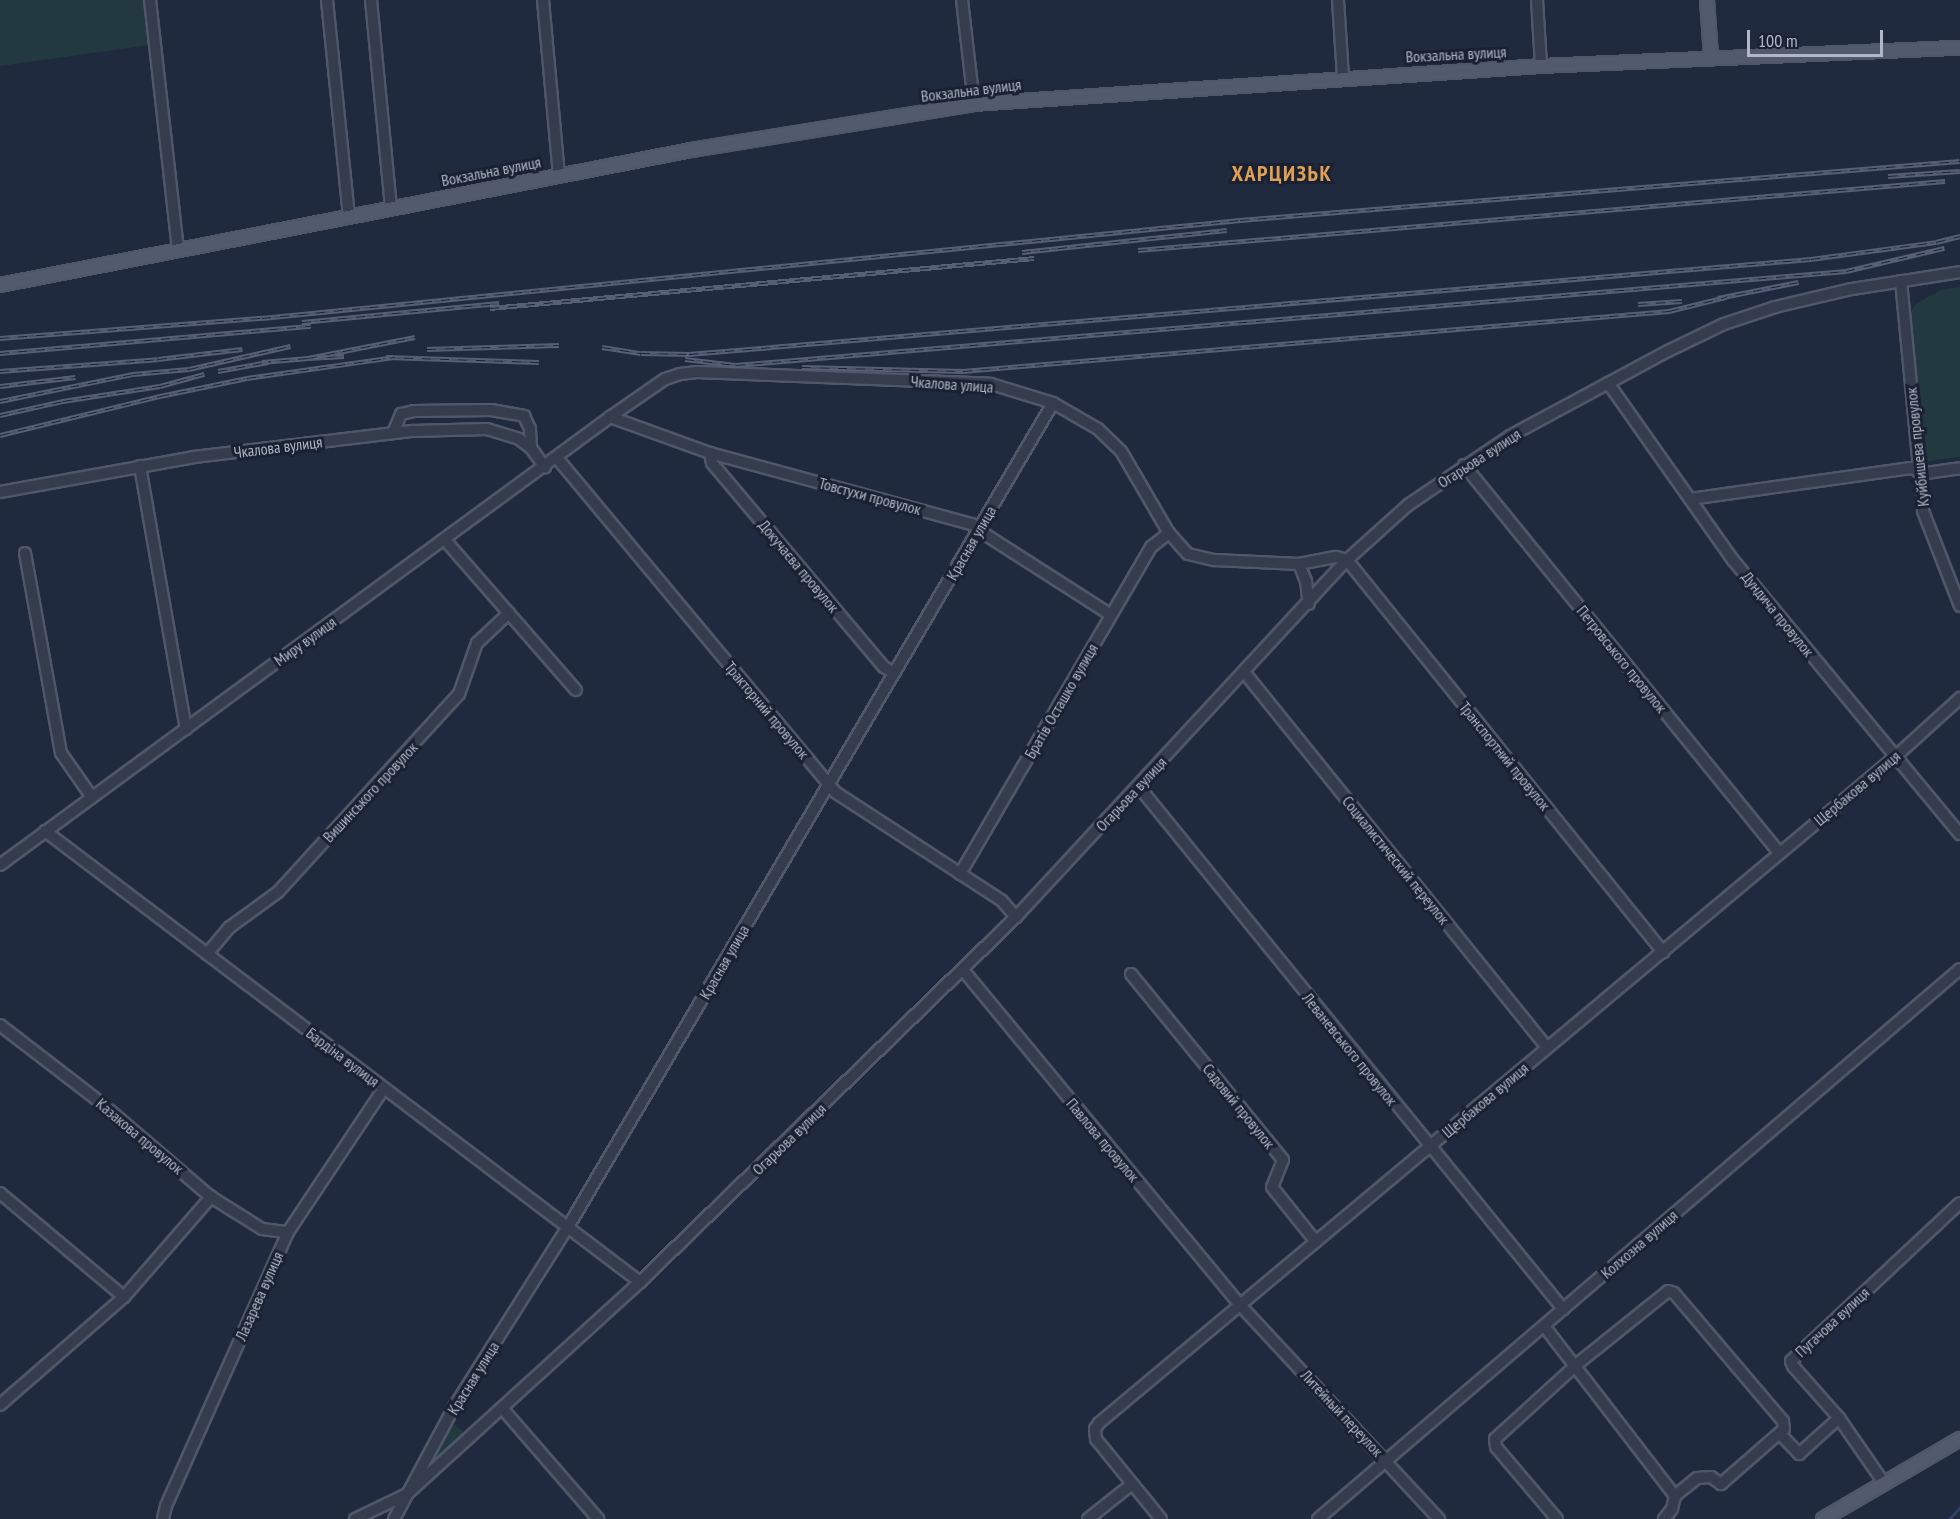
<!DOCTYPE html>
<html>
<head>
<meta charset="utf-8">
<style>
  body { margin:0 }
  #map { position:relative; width:1960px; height:1519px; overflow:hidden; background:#202a3e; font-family:"PT Sans Narrow",sans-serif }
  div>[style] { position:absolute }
  .green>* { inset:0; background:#22393f }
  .stream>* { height:3px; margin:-1.5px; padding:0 1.5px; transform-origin:1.5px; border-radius:1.5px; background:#304064 }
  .roads { filter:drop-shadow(2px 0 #4f5768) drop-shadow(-2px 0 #4f5768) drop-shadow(0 2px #4f5768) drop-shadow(0 -2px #4f5768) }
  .minor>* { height:10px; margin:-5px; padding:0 5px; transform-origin:5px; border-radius:5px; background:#343c4e }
  .major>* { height:12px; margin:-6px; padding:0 6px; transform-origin:6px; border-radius:6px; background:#525b6e }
  .rail>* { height:5px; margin-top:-2.5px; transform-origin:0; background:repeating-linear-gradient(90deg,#1a2132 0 9px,#565f75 0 18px); box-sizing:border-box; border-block:2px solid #565f75 }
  span { translate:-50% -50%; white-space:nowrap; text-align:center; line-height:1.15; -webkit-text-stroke:6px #1a2132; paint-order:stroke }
  .street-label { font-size:16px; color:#b0b7c9 }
  .district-label { font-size:22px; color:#df9f55; font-weight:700; letter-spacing:1.5px }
  .scale { position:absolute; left:1747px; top:30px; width:136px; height:27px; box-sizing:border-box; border:3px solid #b0b7c9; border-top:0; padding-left:8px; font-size:18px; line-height:21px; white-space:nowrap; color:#b0b7c9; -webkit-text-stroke:4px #1a2132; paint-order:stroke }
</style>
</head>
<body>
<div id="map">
  <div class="green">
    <div style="clip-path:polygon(0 0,144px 0,150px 45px,0 66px)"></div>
    <div style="clip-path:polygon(1960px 287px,1960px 457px,1928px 461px,1922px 457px,1908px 316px,1916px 304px,1926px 298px,1943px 289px)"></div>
    <div style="clip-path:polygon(454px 1424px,464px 1432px,463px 1435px,438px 1457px,436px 1452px)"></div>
  </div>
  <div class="stream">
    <div style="left:1949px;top:1519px;width:16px;rotate:-47deg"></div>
  </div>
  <div class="roads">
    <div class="minor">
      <div style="left:150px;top:0;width:252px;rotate:83.6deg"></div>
      <div style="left:327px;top:0;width:216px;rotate:84.2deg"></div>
      <div style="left:371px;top:0;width:208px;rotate:84.5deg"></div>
      <div style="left:543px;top:0;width:176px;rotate:84.8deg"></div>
      <div style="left:962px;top:0;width:105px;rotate:83.4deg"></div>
      <div style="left:1338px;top:0;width:77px;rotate:86.3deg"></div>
      <div style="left:1537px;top:0;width:66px;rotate:86.5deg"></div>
      <div style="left:1901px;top:281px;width:231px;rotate:84.5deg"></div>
      <div style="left:1923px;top:511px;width:102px;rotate:68.7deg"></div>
      <div style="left:1608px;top:383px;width:217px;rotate:54.8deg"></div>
      <div style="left:1733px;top:560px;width:356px;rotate:50.4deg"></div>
      <div style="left:610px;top:417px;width:106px;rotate:19.8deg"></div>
      <div style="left:710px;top:453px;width:271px;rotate:15.2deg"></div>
      <div style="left:972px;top:524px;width:18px;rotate:38deg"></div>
      <div style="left:986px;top:535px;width:148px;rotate:32.6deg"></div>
      <div style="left:393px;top:433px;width:21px;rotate:-67deg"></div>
      <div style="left:401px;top:414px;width:13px;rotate:-13deg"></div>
      <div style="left:414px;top:411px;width:77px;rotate:-0.7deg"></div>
      <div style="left:491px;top:410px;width:34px;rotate:10deg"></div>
      <div style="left:524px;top:416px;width:14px;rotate:65deg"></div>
      <div style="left:530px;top:429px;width:19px;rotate:87deg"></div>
      <div style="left:710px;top:453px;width:10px;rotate:79deg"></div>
      <div style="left:712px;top:463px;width:267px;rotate:49.9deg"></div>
      <div style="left:884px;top:667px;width:12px;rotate:31deg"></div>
      <div style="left:557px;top:458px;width:435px;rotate:50.2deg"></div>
      <div style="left:835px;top:792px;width:199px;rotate:33.1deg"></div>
      <div style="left:1002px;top:901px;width:21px;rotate:49deg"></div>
      <div style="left:1464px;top:465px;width:500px;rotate:50.9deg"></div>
      <div style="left:140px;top:466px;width:267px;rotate:80.1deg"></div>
      <div style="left:0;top:492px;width:197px;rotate:-10.2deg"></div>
      <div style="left:194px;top:457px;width:221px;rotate:-6.8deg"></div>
      <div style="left:413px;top:431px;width:74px;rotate:-1.5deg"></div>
      <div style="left:487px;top:429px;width:34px;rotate:17deg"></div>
      <div style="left:519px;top:439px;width:15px;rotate:37deg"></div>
      <div style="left:531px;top:448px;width:24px;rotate:54deg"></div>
      <div style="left:1690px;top:499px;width:223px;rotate:-8deg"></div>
      <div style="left:1911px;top:468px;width:16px;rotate:18deg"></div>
      <div style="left:1926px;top:473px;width:34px;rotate:-8deg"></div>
      <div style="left:445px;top:540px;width:199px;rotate:48.9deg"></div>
      <div style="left:25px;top:553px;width:203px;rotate:79.8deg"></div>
      <div style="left:61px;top:753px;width:52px;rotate:55.1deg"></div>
      <div style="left:1299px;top:564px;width:38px;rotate:-11deg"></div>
      <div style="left:1336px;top:557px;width:11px;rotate:15deg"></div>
      <div style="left:1347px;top:560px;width:504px;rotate:51.13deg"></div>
      <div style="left:1244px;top:672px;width:482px;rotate:51.1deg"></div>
      <div style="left:1139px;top:787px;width:673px;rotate:50.91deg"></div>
      <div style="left:45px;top:831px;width:747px;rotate:37.16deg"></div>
      <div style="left:0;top:865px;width:757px;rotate:-36.29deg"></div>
      <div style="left:610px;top:417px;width:67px;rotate:-34.6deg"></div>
      <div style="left:665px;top:379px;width:16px;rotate:-18deg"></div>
      <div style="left:680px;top:374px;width:17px;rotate:-7deg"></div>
      <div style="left:697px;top:372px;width:294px;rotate:2.3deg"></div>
      <div style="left:991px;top:384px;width:65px;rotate:17deg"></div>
      <div style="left:1053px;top:403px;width:52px;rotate:30deg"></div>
      <div style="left:1098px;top:429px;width:32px;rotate:44deg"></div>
      <div style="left:1121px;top:451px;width:95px;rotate:59.7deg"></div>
      <div style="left:1169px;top:533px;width:28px;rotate:48deg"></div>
      <div style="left:1188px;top:554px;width:28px;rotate:13deg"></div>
      <div style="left:1215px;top:560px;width:84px;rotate:2.7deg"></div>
      <div style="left:1299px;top:564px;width:18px;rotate:68deg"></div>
      <div style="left:1306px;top:581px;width:23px;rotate:83deg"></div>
      <div style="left:960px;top:874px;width:379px;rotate:-59.7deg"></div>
      <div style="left:1151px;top:547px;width:23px;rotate:-38deg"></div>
      <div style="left:207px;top:954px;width:35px;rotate:-50deg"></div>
      <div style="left:230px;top:927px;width:59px;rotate:-36.1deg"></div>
      <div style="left:278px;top:892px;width:268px;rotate:-47.6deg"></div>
      <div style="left:459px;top:694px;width:54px;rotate:-70.6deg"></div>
      <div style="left:477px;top:643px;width:44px;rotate:-43.2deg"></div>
      <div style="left:963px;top:970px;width:436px;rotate:50.4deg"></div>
      <div style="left:1241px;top:1306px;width:291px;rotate:47.1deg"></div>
      <div style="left:1131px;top:974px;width:240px;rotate:50.7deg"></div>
      <div style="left:1283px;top:1160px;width:29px;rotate:112deg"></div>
      <div style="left:1272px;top:1187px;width:70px;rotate:51.3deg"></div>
      <div style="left:0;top:1025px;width:126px;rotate:37.6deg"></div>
      <div style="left:100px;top:1102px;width:146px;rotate:40.6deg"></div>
      <div style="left:211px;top:1197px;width:60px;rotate:32.1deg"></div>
      <div style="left:262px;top:1229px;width:26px;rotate:7deg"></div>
      <div style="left:0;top:1193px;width:162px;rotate:40deg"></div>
      <div style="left:1544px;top:1326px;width:215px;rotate:52.4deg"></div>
      <div style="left:0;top:1405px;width:164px;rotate:-41.1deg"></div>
      <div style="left:124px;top:1297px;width:133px;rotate:-49deg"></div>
      <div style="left:502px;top:1408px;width:147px;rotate:49.1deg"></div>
      <div style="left:1780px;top:1434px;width:28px;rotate:46deg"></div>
      <div style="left:1799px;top:1454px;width:54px;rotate:-42deg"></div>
      <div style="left:1884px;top:1483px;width:79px;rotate:-124.7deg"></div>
      <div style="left:1839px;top:1418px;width:69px;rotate:-131.5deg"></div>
      <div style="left:1793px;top:1366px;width:5px;rotate:-112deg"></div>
      <div style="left:1791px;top:1361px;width:231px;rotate:-43.1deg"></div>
      <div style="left:163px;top:1519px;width:13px;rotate:-77deg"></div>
      <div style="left:166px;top:1506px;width:300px;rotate:-66deg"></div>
      <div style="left:288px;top:1232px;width:173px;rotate:-56.3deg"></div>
      <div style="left:355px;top:1519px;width:58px;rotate:-25.7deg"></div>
      <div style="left:407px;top:1494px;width:315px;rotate:-42.3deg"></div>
      <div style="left:640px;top:1282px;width:524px;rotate:-44.15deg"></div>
      <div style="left:1016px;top:917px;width:487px;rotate:-47.2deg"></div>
      <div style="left:1347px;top:560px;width:82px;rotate:-42deg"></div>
      <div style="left:1408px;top:505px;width:123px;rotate:-34.1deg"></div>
      <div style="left:1510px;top:436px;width:179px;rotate:-28.3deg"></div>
      <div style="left:1668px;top:351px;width:62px;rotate:-25.7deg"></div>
      <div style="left:1724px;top:324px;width:54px;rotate:-18.4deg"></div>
      <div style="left:1775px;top:307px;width:79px;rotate:-13.2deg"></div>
      <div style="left:1852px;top:289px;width:109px;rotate:-8.9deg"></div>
      <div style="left:394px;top:1519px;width:127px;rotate:-61.8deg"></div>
      <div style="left:454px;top:1407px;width:213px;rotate:-57.7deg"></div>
      <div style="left:568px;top:1227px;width:956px;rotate:-59.52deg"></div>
      <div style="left:1088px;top:1519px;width:56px;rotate:-38.5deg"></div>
      <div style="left:1161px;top:1519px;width:103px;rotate:-129.1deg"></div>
      <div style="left:1096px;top:1439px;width:10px;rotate:-96deg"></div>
      <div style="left:1095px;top:1429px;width:7px;rotate:-56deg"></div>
      <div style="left:1099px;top:1423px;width:1038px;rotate:-39.92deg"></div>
      <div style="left:1895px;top:757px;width:88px;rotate:-42.2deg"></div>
      <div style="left:1318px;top:1519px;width:845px;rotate:-40.59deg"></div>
      <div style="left:1557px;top:1519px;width:94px;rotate:-130.3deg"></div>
      <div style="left:1496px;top:1447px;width:8px;rotate:-97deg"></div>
      <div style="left:1495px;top:1439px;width:110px;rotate:-42.4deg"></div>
      <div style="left:1576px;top:1365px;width:118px;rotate:-38.8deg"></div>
      <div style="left:1668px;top:1291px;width:6px;rotate:18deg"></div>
      <div style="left:1674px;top:1293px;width:168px;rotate:49.6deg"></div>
      <div style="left:1783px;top:1421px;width:8px;rotate:83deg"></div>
      <div style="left:1784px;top:1429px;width:84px;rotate:138.9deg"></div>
      <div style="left:1721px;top:1484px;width:12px;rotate:-145deg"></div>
      <div style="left:1711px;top:1477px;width:14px;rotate:176deg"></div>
      <div style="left:1697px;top:1478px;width:28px;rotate:141deg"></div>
      <div style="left:1675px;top:1496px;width:13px;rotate:103deg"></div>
      <div style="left:1672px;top:1509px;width:13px;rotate:129deg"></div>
    </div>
    <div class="major">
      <div style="left:1707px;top:0;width:56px;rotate:85.9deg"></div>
      <div style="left:0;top:285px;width:704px;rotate:-11.05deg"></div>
      <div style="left:691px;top:150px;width:287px;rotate:-9.2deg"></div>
      <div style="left:974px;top:104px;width:568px;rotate:-3.83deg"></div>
      <div style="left:1541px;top:66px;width:419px;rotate:-2.5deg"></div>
      <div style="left:1823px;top:1519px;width:159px;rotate:-30.3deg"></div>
    </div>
  </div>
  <div class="rail">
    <div style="left:1888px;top:176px;width:72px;rotate:-4deg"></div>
    <div style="left:1138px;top:250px;width:810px;rotate:-4.89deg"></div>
    <div style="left:1022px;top:252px;width:206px;rotate:-6.1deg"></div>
    <div style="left:1718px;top:298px;width:82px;rotate:-11.3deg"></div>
    <div style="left:1638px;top:304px;width:44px;rotate:-3.9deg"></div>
    <div style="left:490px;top:308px;width:546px;rotate:-5.25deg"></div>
    <div style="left:302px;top:322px;width:198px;rotate:-5.5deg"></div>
    <div style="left:0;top:338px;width:263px;rotate:-4.4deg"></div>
    <div style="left:262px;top:318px;width:983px;rotate:-5.72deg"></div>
    <div style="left:1240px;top:220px;width:722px;rotate:-4.68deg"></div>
    <div style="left:602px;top:347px;width:39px;rotate:9deg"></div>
    <div style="left:641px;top:353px;width:48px;rotate:1.2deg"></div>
    <div style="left:689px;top:354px;width:1126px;rotate:-4.84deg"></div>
    <div style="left:1811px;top:259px;width:126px;rotate:-7.7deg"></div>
    <div style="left:1936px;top:242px;width:25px;rotate:-14deg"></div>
    <div style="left:427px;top:349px;width:132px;rotate:-1.7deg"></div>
    <div style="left:0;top:353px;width:312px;rotate:-5deg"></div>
    <div style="left:386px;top:357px;width:153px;rotate:1.9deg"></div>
    <div style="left:308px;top:358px;width:36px;rotate:-3deg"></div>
    <div style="left:685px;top:359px;width:51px;rotate:6.7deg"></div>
    <div style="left:736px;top:365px;width:1114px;rotate:-4.84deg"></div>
    <div style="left:1846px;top:271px;width:101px;rotate:-13.2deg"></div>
    <div style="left:262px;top:362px;width:46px;rotate:-5deg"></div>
    <div style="left:308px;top:358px;width:109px;rotate:-11.1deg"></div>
    <div style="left:802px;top:367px;width:161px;rotate:1.4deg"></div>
    <div style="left:963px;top:371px;width:709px;rotate:-4.86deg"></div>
    <div style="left:1669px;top:311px;width:59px;rotate:-13.8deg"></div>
    <div style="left:0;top:371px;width:158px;rotate:-4.3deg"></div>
    <div style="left:158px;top:359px;width:85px;rotate:-6.8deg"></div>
    <div style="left:218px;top:371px;width:51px;rotate:-10.2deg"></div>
    <div style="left:0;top:386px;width:76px;rotate:-6.8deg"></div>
    <div style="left:0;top:401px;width:136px;rotate:-11.5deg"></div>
    <div style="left:133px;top:374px;width:56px;rotate:-5.1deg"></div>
    <div style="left:189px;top:369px;width:104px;rotate:-12.8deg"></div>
    <div style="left:0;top:415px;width:65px;rotate:-12.5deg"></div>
    <div style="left:63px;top:401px;width:98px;rotate:-8.8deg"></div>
    <div style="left:160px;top:386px;width:46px;rotate:-15.3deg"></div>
    <div style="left:0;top:435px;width:165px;rotate:-13.7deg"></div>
    <div style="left:160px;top:396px;width:89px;rotate:-11.7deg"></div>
    <div style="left:247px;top:378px;width:148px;rotate:-8.1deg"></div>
  </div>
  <div class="street-label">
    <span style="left:1456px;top:54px;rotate:-3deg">Вокзальна вулиця</span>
    <span style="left:971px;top:90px;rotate:-7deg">Вокзальна вулиця</span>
    <span style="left:491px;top:171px;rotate:-11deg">Вокзальна вулиця</span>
    <span style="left:952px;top:384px;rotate:4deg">Чкалова улица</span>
    <span style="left:278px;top:447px;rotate:-7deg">Чкалова вулиця</span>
    <span style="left:1917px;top:447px;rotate:-96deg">Куйбишева провулок</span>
    <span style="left:1479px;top:458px;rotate:-33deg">Огарьова вулиця</span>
    <span style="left:870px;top:496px;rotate:15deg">Товстухи провулок</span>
    <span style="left:971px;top:543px;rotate:-60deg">Красная улица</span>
    <span style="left:799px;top:566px;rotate:50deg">Докучаєва провулок</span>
    <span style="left:1778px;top:614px;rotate:51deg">Дундича провулок</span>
    <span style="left:305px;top:641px;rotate:-36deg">Миру вулиця</span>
    <span style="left:1622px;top:659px;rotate:51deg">Петровського провулок</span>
    <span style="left:1061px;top:701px;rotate:-60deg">Братів Осташко вулиця</span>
    <span style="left:767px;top:710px;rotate:50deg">Тракторний провулок</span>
    <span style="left:1505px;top:756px;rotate:51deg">Транспортний провулок</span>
    <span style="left:1857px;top:788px;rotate:-40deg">Щербакова вулиця</span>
    <span style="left:370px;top:792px;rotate:-47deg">Вишинського провулок</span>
    <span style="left:1131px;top:794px;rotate:-47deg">Огарьова вулиця</span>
    <span style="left:1396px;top:860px;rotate:51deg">Социалистический переулок</span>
    <span style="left:724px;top:962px;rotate:-60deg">Красная улица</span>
    <span style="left:1350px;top:1049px;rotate:51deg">Леваневського провулок</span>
    <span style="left:343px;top:1057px;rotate:37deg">Бардіна вулиця</span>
    <span style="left:1485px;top:1100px;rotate:-40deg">Щербакова вулиця</span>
    <span style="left:1239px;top:1106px;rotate:51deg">Садовий провулок</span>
    <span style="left:140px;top:1136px;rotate:40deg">Казакова провулок</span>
    <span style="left:789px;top:1139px;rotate:-44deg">Огарьова вулиця</span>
    <span style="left:1103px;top:1140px;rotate:50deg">Павлова провулок</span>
    <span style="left:1639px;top:1244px;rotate:-41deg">Колхозна вулиця</span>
    <span style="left:259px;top:1296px;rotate:-66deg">Лазарева вулиця</span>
    <span style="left:1832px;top:1322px;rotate:-43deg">Пугачова вулиця</span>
    <span style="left:473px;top:1378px;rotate:-58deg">Красная улица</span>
    <span style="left:1342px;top:1413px;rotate:47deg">Литейный переулок</span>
  </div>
  <div class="district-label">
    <span style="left:1282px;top:174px">ХАРЦИЗЬК</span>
  </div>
  <div class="scale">100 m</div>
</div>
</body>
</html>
